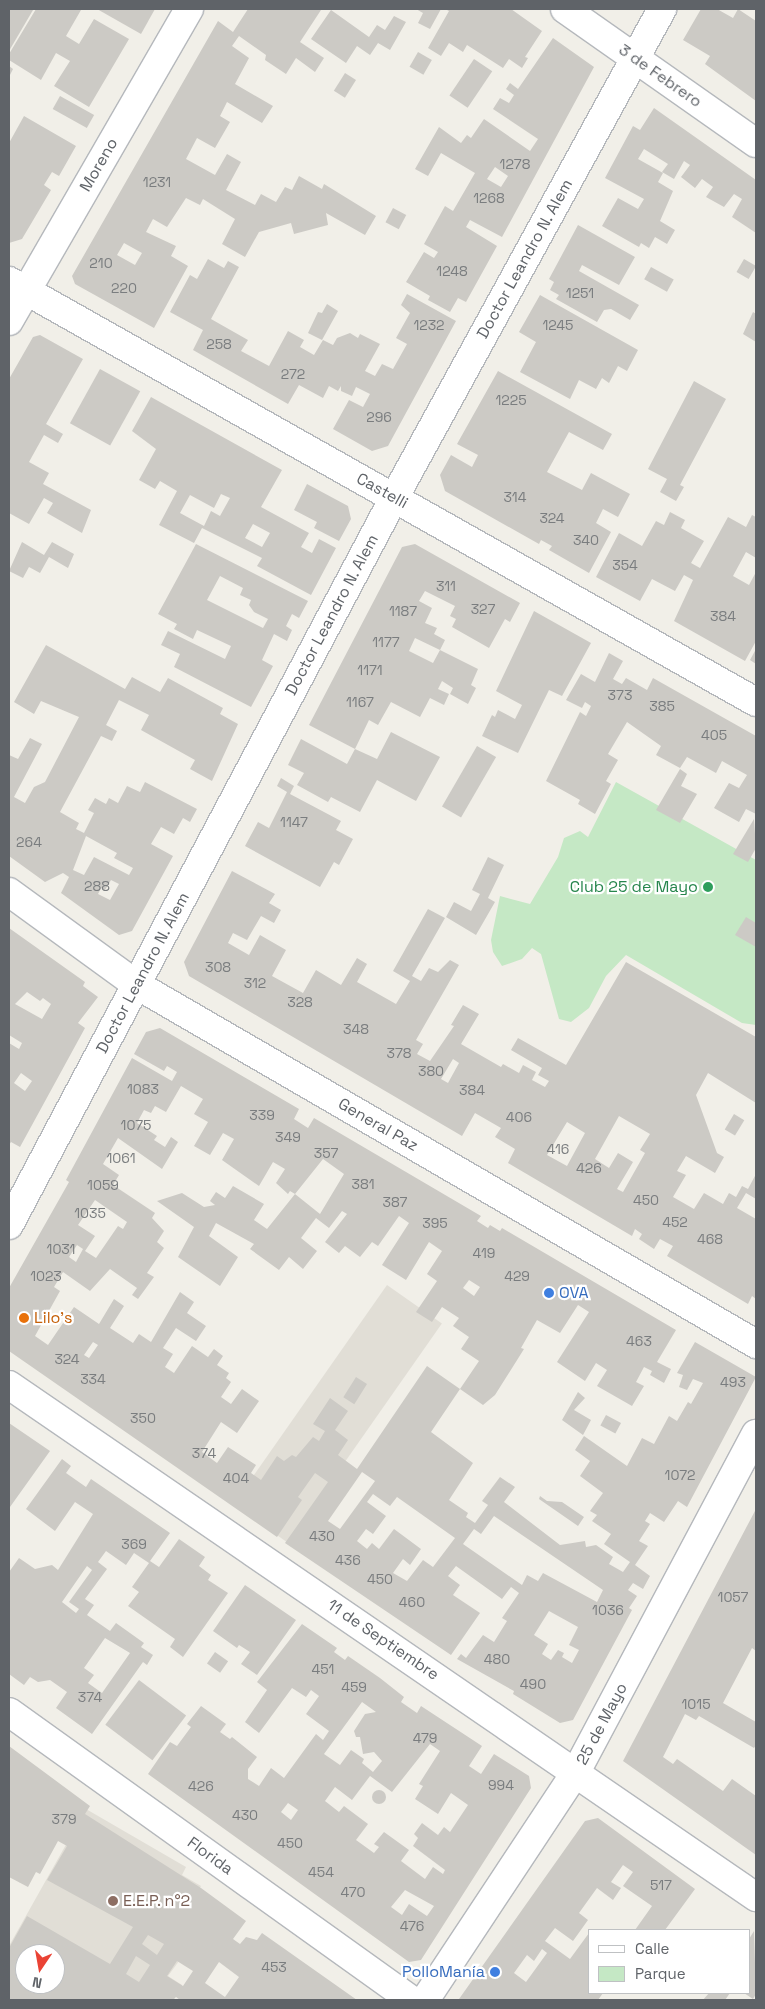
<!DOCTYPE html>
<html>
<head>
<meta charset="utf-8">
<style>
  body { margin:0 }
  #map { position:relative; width:765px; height:2009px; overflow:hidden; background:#f1efe8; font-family:"Space Grotesk",sans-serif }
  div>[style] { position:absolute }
  .education>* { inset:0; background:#e1ded6; transform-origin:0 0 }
  .green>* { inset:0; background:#c5e8c5 }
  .building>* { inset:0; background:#cccac5; transform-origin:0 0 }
  .round { border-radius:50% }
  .roads { filter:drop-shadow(1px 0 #b5b8bc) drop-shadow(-1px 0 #b5b8bc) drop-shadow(0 1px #b5b8bc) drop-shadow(0 -1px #b5b8bc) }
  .street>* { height:28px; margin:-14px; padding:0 14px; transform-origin:14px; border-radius:14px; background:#fff }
  .dots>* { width:14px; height:14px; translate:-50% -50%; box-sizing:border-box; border:2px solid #fff; border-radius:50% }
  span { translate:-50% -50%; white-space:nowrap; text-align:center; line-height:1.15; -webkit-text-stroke:4.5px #fff; paint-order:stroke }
  .number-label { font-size:14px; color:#7a7d7f }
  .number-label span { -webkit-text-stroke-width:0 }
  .street-label { font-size:16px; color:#5f6368 }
  .leisure-label { font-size:16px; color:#27864d }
  .right { translate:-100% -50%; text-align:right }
  .shop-label { font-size:16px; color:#366cbe }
  .left { translate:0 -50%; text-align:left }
  .food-label { font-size:16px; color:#c56008 }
  .education-label { font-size:16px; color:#785e54 }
  .frame { position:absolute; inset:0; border:10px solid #5f6368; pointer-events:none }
  .legend { position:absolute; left:588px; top:1929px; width:162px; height:65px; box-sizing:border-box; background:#fff; border:1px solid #bfc1c3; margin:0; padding:6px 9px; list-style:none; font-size:15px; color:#5f6368 }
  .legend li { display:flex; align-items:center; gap:10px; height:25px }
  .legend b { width:25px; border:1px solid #bfc1c3 }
  .north { position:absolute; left:15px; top:1944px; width:50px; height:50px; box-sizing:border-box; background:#fff; border:1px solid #bfc1c3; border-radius:50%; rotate:192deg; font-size:14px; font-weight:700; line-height:20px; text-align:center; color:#5f6368 }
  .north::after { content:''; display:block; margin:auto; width:18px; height:22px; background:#ea4335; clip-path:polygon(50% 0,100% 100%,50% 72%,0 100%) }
</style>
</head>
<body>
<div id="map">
  <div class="education">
    <div style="left:387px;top:1285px;width:67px;height:268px;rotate:35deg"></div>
    <div style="clip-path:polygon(evenodd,86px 1809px,186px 1867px,182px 1875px,201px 1886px,168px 1939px,185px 1953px,168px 1976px,182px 1985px,172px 2000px,9px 2000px,9px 1946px,86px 1809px,25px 1954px,55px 1954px,55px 1984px,25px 1984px,25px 1954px)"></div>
  </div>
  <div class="green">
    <div style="clip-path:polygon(616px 782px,756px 860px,756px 1025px,742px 1023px,626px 955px,606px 976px,589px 1008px,571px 1022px,559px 1019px,541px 954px,532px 948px,522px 959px,502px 966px,493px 952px,491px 940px,500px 896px,530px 904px,558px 857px,564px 838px,580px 831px,588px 837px)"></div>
  </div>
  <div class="building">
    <div style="clip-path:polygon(9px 9px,33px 10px,9px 51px)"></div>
    <div style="clip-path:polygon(36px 9px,81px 10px,66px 36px,79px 44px,94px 19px,129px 39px,89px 107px,54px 86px,70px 61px,56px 53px,41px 80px,9px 60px,9px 54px)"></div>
    <div style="clip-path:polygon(97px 9px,155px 9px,141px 34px)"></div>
    <div style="clip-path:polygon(evenodd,248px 9px,319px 9px,321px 10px,300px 42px,324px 58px,315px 72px,296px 58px,286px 74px,265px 60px,266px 55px,239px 36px,232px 46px,249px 58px,235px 84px,273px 106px,262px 123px,227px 102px,220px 116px,230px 122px,215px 148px,197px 138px,186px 159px,215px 175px,227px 154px,241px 162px,226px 190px,255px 205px,261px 194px,276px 202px,285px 187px,292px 190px,299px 176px,322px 189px,324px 184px,376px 216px,365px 235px,326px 213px,328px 225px,294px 234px,291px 223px,259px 232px,245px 257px,222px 244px,235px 219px,203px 199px,200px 205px,186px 198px,167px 227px,153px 219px,146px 232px,176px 246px,171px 256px,188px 266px,154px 328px,75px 284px,72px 276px,218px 21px,233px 32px,248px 9px,124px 243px,142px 253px,135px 265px,117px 255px,124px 243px)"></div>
    <div style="clip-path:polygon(416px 9px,441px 9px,430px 29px,418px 23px,423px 13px)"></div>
    <div style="clip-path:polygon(445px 9px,511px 9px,542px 31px,525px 57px,528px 58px,522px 68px,509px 59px,503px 68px,467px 45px,463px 52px,449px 43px,441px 56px,428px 48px,449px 11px)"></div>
    <div style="clip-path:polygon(701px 9px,717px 9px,733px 18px,738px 9px,756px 21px,756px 101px,705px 64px,710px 56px,683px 40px)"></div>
    <div style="clip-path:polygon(331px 10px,369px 37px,377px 25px,385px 30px,394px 16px,406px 22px,390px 50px,378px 43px,370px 55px,357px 46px,346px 63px,311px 39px)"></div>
    <div style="clip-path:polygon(evenodd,553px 38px,594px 67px,502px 237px,470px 220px,466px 227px,497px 246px,466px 302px,458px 298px,450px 312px,428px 300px,430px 296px,406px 282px,424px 252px,434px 258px,438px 252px,424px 244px,445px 206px,453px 211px,475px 173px,441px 153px,428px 176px,415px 169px,439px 127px,461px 143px,467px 135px,471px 138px,484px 119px,530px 151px,538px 139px,493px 109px,500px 98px,509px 103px,514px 95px,506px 89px,510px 83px,518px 89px,553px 38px,495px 167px,508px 176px,501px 187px,487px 179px,495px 167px)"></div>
    <div style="left:418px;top:52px;width:16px;height:17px;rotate:30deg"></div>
    <div style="left:474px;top:59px;width:22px;height:44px;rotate:34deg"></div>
    <div style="clip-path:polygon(9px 66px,13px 69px,9px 77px)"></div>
    <div style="left:345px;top:73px;width:13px;height:21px;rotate:32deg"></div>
    <div style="left:60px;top:96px;width:39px;height:15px;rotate:29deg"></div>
    <div style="clip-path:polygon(654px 108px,756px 180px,756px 233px,732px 217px,742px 199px,734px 194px,724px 207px,706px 197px,713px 187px,702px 179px,695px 188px,681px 177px,690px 165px,684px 161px,674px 179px,662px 172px,668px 164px,644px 149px,638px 159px,663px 173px,658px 182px,673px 191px,660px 221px,675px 230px,667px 244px,655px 237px,649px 248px,641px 243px,639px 247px,602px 226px,618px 198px,638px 209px,644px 199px,605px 178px,633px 126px,640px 130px)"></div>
    <div style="clip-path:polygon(24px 116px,76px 146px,59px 176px,52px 172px,44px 185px,51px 190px,22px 239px,9px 243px,9px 143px)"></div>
    <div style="left:393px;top:208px;width:15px;height:16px;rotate:28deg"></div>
    <div style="clip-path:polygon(578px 225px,635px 257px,619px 285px,582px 265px,579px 271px,639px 305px,630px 320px,611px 309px,604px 310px,597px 322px,556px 299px,559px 295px,550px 290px,554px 282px,549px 279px)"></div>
    <div style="clip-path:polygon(208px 259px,224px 268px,228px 261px,239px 267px,211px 319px,248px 340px,241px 351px,269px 366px,288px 331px,304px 340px,300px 347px,314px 355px,323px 340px,333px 345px,337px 338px,350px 333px,358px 338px,360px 334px,380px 344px,365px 371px,375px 376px,382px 364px,393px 369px,407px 344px,396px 338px,410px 313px,401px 305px,407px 294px,456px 321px,388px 446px,372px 451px,333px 429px,349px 400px,363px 407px,370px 394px,356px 387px,352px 396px,341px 391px,341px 386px,338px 391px,329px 386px,323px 398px,299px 385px,288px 404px,193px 350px,203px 330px,170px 312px,190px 275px,197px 279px)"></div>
    <div style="left:744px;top:259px;width:14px;height:15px;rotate:30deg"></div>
    <div style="left:651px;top:267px;width:26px;height:14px;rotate:29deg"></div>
    <div style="clip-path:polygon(540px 295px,638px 350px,627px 371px,618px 366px,609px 383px,602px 378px,596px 389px,579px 380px,570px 399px,520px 372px,536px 342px,519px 332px)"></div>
    <div style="clip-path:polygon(327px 304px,338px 311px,322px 340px,308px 333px,318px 312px,322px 313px)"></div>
    <div style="clip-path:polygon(753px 312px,756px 314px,756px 342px,743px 334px)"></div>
    <div style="clip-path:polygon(40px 335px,83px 359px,46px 424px,63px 434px,58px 443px,44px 435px,29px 462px,49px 473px,43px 484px,91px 510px,82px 533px,47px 513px,53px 503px,44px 498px,29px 524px,9px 513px,9px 379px,33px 337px)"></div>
    <div style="left:100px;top:369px;width:46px;height:62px;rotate:29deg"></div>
    <div style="clip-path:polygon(498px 371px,612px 434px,603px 450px,569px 432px,547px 472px,582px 490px,591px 473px,630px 494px,618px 517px,603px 509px,596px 523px,611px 532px,589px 573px,549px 550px,552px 546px,541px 540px,539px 544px,445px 491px,440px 475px,451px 455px,472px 467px,478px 455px,457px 444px)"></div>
    <div style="clip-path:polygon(694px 381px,726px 399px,680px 485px,684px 487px,676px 501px,660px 492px,667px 479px,648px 469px)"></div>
    <div style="clip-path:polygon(evenodd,151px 397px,282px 470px,261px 507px,309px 533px,301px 547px,312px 553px,319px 539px,336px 548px,311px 595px,257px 566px,262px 558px,202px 528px,194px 543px,159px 525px,177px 491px,160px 481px,155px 489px,139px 480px,156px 449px,132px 431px,151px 397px,221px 494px,230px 498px,220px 516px,211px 511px,204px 526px,180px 513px,190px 495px,214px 508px,221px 494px,151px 397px,253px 524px,270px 533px,262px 547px,245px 538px,253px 524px)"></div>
    <div style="clip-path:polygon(307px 484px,348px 506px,351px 519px,339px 541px,314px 528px,317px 522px,294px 510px)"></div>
    <div style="clip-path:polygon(670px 512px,685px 520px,681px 528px,704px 541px,691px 563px,700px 568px,728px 517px,746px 527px,752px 515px,756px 517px,756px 558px,746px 552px,733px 576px,749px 585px,756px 572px,756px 641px,745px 661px,674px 621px,693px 580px,684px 575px,675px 591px,652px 579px,640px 601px,596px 577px,619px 533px,642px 546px,656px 521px,664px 525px)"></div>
    <div style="clip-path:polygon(22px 542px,44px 555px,52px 542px,74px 554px,68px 568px,49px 557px,40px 573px,29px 567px,23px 578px,9px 571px)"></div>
    <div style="clip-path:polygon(evenodd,196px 544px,308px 601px,299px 618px,292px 614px,286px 626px,292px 630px,287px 641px,274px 634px,262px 660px,273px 666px,251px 707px,174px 667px,180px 654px,161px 645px,168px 631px,225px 659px,231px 646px,197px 630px,193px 639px,174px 629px,177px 624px,158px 614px,196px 544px,220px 576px,243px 588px,240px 595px,251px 600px,249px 605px,254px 612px,268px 619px,263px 628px,207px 600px,220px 576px)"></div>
    <div style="clip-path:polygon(evenodd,415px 544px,520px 603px,510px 622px,505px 619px,489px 648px,452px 627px,456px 619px,450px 616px,455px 606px,425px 591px,419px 601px,432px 608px,425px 623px,437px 628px,434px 634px,445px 640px,440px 650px,478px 669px,471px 685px,476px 688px,468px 704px,450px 694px,453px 688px,442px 681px,438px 689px,449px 694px,444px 705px,430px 698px,420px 717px,391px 702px,378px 725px,369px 720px,355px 749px,377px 759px,391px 732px,440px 757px,416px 801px,377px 780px,360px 812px,331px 797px,328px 802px,297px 785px,304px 773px,288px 765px,301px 739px,347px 764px,355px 749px,309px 725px,402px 547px,415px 544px,415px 638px,440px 650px,433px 663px,409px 651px,415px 638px)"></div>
    <div style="clip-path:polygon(534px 611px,591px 643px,562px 696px,549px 690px,518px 753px,482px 736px,492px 715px,495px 717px,498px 710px,515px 719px,522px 705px,496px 691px)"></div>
    <div style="clip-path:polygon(evenodd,46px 645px,125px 689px,132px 677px,160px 692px,168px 678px,223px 708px,220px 714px,238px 724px,212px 781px,190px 769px,195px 760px,141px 730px,149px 715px,119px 700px,106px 725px,117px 731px,112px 741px,101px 736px,60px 812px,79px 823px,76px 829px,84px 833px,94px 813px,88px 810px,95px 798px,106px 804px,109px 798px,118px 803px,127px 786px,140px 792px,145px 782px,197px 809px,190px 822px,183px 818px,174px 834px,161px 827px,151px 844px,173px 856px,132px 931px,119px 935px,61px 893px,69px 877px,63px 873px,45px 882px,9px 856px,9px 755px,18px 759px,30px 738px,42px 744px,14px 797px,25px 803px,34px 787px,45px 782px,79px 717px,41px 701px,34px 714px,14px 702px,46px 645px,86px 836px,117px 853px,114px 858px,133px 868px,129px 875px,94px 857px,84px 875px,73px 870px,86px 836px,46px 645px,111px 880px,119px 884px,110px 900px,98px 894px,101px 888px,105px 890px,111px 880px)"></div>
    <div style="clip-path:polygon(756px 649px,756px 664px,750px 660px)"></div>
    <div style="clip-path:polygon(609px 653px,623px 661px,613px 679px,622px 684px,626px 678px,647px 690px,653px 678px,756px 736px,756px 814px,746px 809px,739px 822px,714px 808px,729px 783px,739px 788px,747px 775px,722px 761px,716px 773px,687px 757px,680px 768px,656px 755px,661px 746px,627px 722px,608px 754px,618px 760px,606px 781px,611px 784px,595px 814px,578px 804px,580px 800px,546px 781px,580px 712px,586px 716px,591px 706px,585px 702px,582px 708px,566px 700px,581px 674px,595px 682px)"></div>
    <div style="left:477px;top:746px;width:22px;height:70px;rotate:30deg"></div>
    <div style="clip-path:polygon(680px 769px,687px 774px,681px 786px,697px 794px,680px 823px,656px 810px)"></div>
    <div style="clip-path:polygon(281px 778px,294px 786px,290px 794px,341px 821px,336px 830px,353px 839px,339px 865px,334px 862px,320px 887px,245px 846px,258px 822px,269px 828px,287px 792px,277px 786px)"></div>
    <div style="clip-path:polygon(754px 819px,756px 848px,748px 862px,733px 854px)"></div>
    <div style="clip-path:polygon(488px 857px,504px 865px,488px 898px,495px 902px,476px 935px,446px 917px,454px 902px,471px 911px,480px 894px,472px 890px)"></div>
    <div style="clip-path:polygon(evenodd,232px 871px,275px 894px,269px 903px,281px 910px,274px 923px,261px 916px,247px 940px,233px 933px,228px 943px,249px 955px,260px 935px,286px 950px,272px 976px,303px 993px,316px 970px,341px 985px,357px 958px,367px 964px,357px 982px,396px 1004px,410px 981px,393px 971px,428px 909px,445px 918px,412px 976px,421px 981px,429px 968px,438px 972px,450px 960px,459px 965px,416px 1040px,423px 1044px,417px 1054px,430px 1061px,454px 1026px,451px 1025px,463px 1005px,479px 1014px,461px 1044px,501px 1067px,503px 1064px,519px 1073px,523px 1065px,536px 1072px,532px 1080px,545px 1087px,549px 1081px,538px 1075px,542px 1068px,511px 1050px,518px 1038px,566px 1065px,626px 962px,756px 1037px,756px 1103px,708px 1073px,696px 1095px,717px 1153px,724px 1157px,715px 1173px,686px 1156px,677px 1171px,686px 1175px,673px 1197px,694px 1209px,704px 1193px,723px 1204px,729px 1193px,736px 1197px,742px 1186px,748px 1189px,756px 1174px,756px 1199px,746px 1193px,737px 1208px,756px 1219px,756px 1299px,752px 1296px,748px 1304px,667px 1256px,673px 1246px,660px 1239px,654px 1249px,639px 1239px,642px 1234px,635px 1229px,632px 1236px,508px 1163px,515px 1149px,495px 1137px,501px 1128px,475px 1113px,462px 1136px,189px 976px,184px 962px,232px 871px,453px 1059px,459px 1063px,448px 1083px,441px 1079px,453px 1059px,232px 871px,619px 1116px,650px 1134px,640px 1150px,645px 1153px,623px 1192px,617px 1189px,633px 1162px,618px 1153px,609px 1168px,595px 1159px,619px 1116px,232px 871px,567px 1122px,585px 1133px,567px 1166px,547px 1155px,567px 1122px)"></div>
    <div style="clip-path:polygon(746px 917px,756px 923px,756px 947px,735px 935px)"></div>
    <div style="clip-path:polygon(evenodd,9px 928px,85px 982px,83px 986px,98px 997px,78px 1023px,85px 1028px,20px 1147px,11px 1142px,9px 1145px,9px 1043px,19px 1049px,22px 1043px,9px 1035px,9px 928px,27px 992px,40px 1001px,43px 998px,51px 1004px,42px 1019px,15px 1004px,27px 992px,9px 928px,21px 1073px,32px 1081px,25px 1091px,14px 1083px,21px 1073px)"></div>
    <div style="clip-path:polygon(evenodd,160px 1028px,299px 1109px,294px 1119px,308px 1128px,314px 1118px,481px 1216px,477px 1221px,488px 1228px,490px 1225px,500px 1231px,502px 1228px,676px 1330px,657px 1362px,671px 1369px,664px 1383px,650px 1375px,652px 1371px,644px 1367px,636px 1382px,644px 1386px,632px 1406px,597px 1386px,607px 1370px,596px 1363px,585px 1381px,557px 1362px,589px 1312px,578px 1305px,560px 1333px,537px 1320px,521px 1348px,524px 1349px,495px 1395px,483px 1405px,460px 1389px,431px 1432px,473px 1463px,449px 1500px,468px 1513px,466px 1517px,475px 1523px,488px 1505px,482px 1501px,500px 1477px,515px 1487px,504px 1502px,560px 1545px,585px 1541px,586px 1547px,596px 1545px,613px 1557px,609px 1564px,623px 1572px,630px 1562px,604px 1544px,611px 1534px,592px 1521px,597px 1515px,590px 1511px,603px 1493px,580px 1476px,590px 1461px,575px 1450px,584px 1436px,627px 1466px,642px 1438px,654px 1444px,669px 1416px,677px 1421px,688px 1402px,691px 1404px,703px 1383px,693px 1379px,687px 1390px,679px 1387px,683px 1375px,677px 1373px,695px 1342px,756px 1377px,687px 1507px,678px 1501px,664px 1522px,650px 1513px,645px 1521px,650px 1524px,639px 1541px,648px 1546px,635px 1565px,650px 1576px,643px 1589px,633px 1583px,628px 1590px,637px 1596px,629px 1608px,632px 1610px,573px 1720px,560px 1723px,513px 1694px,514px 1691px,457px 1659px,461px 1654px,466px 1658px,483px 1635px,494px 1642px,507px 1621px,502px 1618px,519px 1593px,511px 1587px,502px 1599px,456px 1566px,448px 1576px,460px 1585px,453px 1595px,480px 1613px,451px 1655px,285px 1543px,328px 1482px,315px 1473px,298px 1497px,302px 1500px,277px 1537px,9px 1351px,9px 1288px,69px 1182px,66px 1180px,132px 1058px,172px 1081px,177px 1072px,167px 1066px,164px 1071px,134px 1054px,146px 1032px,160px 1028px,181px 1086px,203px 1099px,194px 1114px,208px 1122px,194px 1146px,210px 1155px,223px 1133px,234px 1139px,222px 1160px,259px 1186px,273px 1162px,285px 1169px,276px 1183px,288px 1194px,290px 1191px,295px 1194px,323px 1159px,344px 1174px,320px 1214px,295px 1194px,267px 1229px,254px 1220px,264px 1204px,233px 1186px,225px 1198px,216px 1192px,210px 1201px,215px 1205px,204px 1207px,182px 1193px,157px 1201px,194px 1227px,178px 1257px,220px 1286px,238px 1257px,209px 1236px,216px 1223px,254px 1244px,250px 1249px,279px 1270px,289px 1257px,303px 1269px,317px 1251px,301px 1238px,316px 1218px,329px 1228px,342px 1211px,347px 1214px,325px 1242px,339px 1253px,345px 1246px,360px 1257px,372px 1242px,378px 1246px,399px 1216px,409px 1223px,382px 1265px,406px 1280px,429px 1242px,442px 1251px,427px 1274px,437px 1281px,416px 1312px,432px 1322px,442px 1307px,459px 1318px,453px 1326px,469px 1337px,461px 1349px,479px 1361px,460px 1389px,427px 1366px,357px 1469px,338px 1455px,348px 1440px,335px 1430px,348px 1411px,330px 1398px,313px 1424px,325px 1431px,319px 1441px,313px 1437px,296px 1457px,292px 1455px,284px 1461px,277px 1456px,261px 1480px,251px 1473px,256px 1465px,228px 1447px,217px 1463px,202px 1452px,221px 1422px,237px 1433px,259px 1401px,242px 1389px,231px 1404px,221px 1397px,231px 1382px,226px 1378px,229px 1373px,217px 1365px,223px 1356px,214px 1349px,208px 1357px,192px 1346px,174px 1373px,165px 1367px,173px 1354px,163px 1348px,176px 1328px,196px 1341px,206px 1326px,187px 1313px,194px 1302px,180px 1292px,151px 1342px,139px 1334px,133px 1343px,110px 1328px,124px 1306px,114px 1299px,99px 1324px,74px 1307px,48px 1345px,35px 1336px,60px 1291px,54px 1287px,63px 1272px,90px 1291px,110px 1269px,137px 1288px,132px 1295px,138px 1299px,154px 1277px,147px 1273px,164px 1248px,157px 1242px,164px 1231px,152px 1218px,155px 1213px,113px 1185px,119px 1175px,103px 1164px,118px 1138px,162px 1169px,178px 1142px,171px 1137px,165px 1147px,154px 1140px,157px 1136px,137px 1123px,144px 1110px,151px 1113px,155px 1106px,166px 1112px,181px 1086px,160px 1028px,95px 1200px,127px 1222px,123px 1229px,118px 1226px,96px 1258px,85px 1251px,95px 1236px,78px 1225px,95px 1200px,160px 1028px,77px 1245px,83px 1249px,76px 1262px,69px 1257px,77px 1245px,160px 1028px,469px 1280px,480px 1287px,474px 1296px,463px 1288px,469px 1280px,160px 1028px,93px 1342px,98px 1345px,89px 1358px,84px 1355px,93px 1342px,160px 1028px,362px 1472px,375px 1481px,340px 1529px,328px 1521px,362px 1472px,160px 1028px,373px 1494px,390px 1506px,397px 1497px,455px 1538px,433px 1567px,423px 1560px,407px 1581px,393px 1573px,403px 1559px,410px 1565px,421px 1549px,394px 1529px,379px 1549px,372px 1543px,367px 1549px,357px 1541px,366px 1529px,373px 1534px,386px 1516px,367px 1502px,373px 1494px,160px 1028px,494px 1516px,603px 1590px,597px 1602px,543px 1573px,538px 1581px,527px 1575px,522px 1585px,463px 1544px,474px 1529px,481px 1534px,494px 1516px,160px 1028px,549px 1611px,578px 1627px,569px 1645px,579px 1650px,572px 1663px,562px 1657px,564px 1653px,558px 1650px,551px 1660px,542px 1654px,548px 1644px,534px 1635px,549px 1611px)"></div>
    <div style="left:734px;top:1114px;width:12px;height:18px;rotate:31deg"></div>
    <div style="left:356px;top:1377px;width:13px;height:24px;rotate:32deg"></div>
    <div style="clip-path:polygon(578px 1392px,585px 1398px,574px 1410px,591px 1420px,583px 1435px,562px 1420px)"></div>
    <div style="left:606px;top:1415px;width:17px;height:12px;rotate:28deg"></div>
    <div style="clip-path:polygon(9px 1423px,50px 1451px,10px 1507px,9px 1506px)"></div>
    <div style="clip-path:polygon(evenodd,62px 1459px,71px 1466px,66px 1473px,86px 1487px,91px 1479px,170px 1533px,150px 1561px,159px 1567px,179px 1539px,205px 1557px,199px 1566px,211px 1575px,208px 1580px,228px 1593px,183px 1657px,170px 1647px,175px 1639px,128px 1606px,139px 1592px,132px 1587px,149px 1563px,134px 1553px,126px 1565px,106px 1551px,98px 1562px,107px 1569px,85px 1599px,94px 1605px,87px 1615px,110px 1631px,116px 1623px,144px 1643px,141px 1647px,153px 1655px,147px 1665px,143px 1662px,92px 1734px,56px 1708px,67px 1692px,50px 1680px,38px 1682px,30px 1677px,24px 1685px,9px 1674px,9px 1572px,19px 1558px,35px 1569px,52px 1565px,58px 1570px,93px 1514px,75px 1502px,55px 1531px,26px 1509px,62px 1459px,87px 1566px,92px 1570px,69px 1602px,79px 1609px,76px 1613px,62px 1602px,87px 1566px,62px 1459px,105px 1638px,130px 1653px,102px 1693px,88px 1683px,94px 1675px,84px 1668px,105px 1638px)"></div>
    <div style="clip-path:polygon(540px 1496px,547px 1501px,562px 1502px,584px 1517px,578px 1526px,539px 1499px)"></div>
    <div style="clip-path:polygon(756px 1509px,756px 1651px,752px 1648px,723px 1703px,756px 1722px,756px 1745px,754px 1748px,699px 1716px,696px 1720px,685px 1714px,663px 1757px,673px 1764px,677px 1759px,723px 1791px,732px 1779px,756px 1796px,756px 1855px,623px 1761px)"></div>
    <div style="clip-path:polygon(245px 1585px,296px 1620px,257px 1675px,241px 1664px,250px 1652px,239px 1645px,237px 1648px,213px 1631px)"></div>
    <div style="clip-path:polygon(evenodd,302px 1624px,337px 1648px,334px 1652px,345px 1660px,348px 1656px,380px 1678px,404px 1697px,401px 1702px,417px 1713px,421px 1706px,482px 1746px,469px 1766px,481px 1774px,494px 1754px,529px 1776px,531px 1788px,421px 1960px,409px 1962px,148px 1774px,170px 1742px,177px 1746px,191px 1727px,187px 1724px,201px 1706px,226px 1724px,220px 1732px,230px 1739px,232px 1737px,257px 1757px,248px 1769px,248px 1779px,259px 1786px,271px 1768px,284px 1778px,316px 1734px,323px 1740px,329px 1731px,306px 1714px,319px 1696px,311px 1690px,306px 1697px,292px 1688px,259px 1733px,245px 1722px,267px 1690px,257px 1682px,302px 1624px,362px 1702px,376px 1712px,365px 1714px,354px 1731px,356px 1737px,360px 1737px,363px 1754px,374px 1752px,382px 1761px,373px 1772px,362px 1763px,364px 1759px,351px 1750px,340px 1765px,324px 1754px,362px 1702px,302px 1624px,430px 1744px,440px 1751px,419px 1784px,423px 1786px,415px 1799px,438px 1814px,451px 1793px,468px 1805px,450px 1832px,444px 1827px,438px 1835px,422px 1823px,414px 1834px,418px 1838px,413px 1846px,445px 1870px,443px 1874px,433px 1867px,425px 1879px,401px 1861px,409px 1850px,384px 1832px,374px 1844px,379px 1847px,374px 1853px,356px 1840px,368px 1824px,344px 1806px,339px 1812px,325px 1801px,335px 1787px,352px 1800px,370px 1776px,392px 1792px,430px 1744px,302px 1624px,288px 1803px,298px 1810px,291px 1820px,281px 1812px,288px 1803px,302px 1624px,405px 1890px,434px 1906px,427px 1916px,409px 1904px,402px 1915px,391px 1907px,405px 1890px)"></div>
    <div style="left:215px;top:1652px;width:16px;height:14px;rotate:35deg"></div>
    <div style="left:139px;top:1680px;width:59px;height:56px;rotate:37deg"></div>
    <div style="clip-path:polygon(evenodd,9px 1746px,90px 1806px,85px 1814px,201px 1888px,246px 1921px,233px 1939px,240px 1944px,246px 1937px,257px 1940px,262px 1933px,357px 2000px,180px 2000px,176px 1997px,173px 2000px,9px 2000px,9px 1948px,27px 1916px,110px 1964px,133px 1927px,47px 1880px,67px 1846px,58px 1841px,40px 1874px,36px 1872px,28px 1887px,9px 1877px,9px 1746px,148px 1935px,164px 1944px,157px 1955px,142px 1944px,148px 1935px,9px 1746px,25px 1954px,55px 1954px,55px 1984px,25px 1984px,25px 1954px,9px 1746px,136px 1956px,150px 1965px,139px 1982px,126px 1974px,136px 1956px,9px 1746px,177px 1961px,193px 1971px,183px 1986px,167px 1976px,177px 1961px,9px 1746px,219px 1962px,239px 1977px,225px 1997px,205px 1983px,219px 1962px)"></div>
    <div class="round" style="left:372px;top:1790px;width:14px;height:14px"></div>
    <div style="clip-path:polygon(evenodd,598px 1818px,695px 1889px,665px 1930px,635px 1930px,652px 1906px,623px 1886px,633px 1872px,623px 1865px,611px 1882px,621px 1888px,613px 1900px,597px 1888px,579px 1913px,588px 1920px,573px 1941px,555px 1928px,545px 1941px,570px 1959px,589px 1933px,589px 1993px,603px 1993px,598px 2000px,459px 1999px,585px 1821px,598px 1818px,542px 1949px,547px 1953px,526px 1982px,514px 1973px,527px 1955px,534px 1961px,542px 1949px)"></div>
    <div style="clip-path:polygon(754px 1931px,756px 1994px,753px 1999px,744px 1993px,749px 1993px,749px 1939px)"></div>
    <div style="clip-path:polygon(709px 1993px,730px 1993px,725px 2000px,703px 2000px)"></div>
  </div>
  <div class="roads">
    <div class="street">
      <div style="left:565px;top:9px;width:233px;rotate:35.1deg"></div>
      <div style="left:9px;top:281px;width:857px;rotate:29.41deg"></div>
      <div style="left:9px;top:321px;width:360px;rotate:-60deg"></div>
      <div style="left:9px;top:892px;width:158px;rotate:36deg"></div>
      <div style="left:137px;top:985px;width:716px;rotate:30.11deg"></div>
      <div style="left:9px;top:1225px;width:823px;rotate:-62.1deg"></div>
      <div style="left:394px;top:498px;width:558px;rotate:-61.27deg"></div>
      <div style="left:9px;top:1385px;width:906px;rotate:34.43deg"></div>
      <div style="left:9px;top:1712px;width:495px;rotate:35.6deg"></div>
      <div style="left:425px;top:2000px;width:273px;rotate:-56.5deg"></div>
      <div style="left:576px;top:1772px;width:383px;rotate:-62deg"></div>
    </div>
  </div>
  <div class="dots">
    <div style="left:708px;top:887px;background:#2e9e5b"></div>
    <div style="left:549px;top:1293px;background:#3f7fe0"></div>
    <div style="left:24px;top:1318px;background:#e8710a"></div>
    <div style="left:113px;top:1901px;background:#8d6e63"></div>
    <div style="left:495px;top:1972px;background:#3f7fe0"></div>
  </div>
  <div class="number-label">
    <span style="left:515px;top:164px">1278</span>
    <span style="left:157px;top:182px">1231</span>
    <span style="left:489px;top:198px">1268</span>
    <span style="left:101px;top:263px">210</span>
    <span style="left:452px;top:271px">1248</span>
    <span style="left:124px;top:288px">220</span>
    <span style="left:580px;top:293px">1251</span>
    <span style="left:429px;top:325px">1232</span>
    <span style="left:558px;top:325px">1245</span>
    <span style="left:219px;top:344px">258</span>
    <span style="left:293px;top:374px">272</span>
    <span style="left:511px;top:400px">1225</span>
    <span style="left:379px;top:417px">296</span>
    <span style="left:515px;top:497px">314</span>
    <span style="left:552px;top:518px">324</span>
    <span style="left:586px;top:540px">340</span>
    <span style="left:625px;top:565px">354</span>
    <span style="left:446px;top:586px">311</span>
    <span style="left:483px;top:609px">327</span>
    <span style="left:403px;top:611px">1187</span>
    <span style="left:723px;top:616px">384</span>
    <span style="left:386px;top:642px">1177</span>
    <span style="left:370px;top:670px">1171</span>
    <span style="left:620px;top:695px">373</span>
    <span style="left:360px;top:702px">1167</span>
    <span style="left:662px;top:706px">385</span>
    <span style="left:714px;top:735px">405</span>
    <span style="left:294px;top:822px">1147</span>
    <span style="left:29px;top:842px">264</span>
    <span style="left:97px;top:886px">288</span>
    <span style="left:218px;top:967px">308</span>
    <span style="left:255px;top:983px">312</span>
    <span style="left:300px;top:1002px">328</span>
    <span style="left:356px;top:1029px">348</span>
    <span style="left:399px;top:1053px">378</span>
    <span style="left:431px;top:1071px">380</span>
    <span style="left:143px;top:1089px">1083</span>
    <span style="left:472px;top:1090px">384</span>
    <span style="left:262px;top:1115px">339</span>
    <span style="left:519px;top:1117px">406</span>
    <span style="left:136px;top:1125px">1075</span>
    <span style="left:288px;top:1137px">349</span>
    <span style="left:558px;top:1149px">416</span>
    <span style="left:326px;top:1153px">357</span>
    <span style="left:121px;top:1158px">1061</span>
    <span style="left:589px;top:1168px">426</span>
    <span style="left:363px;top:1184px">381</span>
    <span style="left:103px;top:1185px">1059</span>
    <span style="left:646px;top:1200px">450</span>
    <span style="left:395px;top:1202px">387</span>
    <span style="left:90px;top:1213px">1035</span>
    <span style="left:675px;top:1222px">452</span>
    <span style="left:435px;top:1223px">395</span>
    <span style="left:710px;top:1239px">468</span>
    <span style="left:61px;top:1249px">1031</span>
    <span style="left:484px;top:1253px">419</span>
    <span style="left:46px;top:1276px">1023</span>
    <span style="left:517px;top:1276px">429</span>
    <span style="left:639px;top:1341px">463</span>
    <span style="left:67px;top:1359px">324</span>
    <span style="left:93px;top:1379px">334</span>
    <span style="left:733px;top:1382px">493</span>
    <span style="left:143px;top:1418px">350</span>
    <span style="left:204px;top:1453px">374</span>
    <span style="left:680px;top:1475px">1072</span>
    <span style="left:236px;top:1478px">404</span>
    <span style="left:322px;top:1536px">430</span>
    <span style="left:134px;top:1544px">369</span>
    <span style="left:348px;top:1560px">436</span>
    <span style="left:380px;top:1579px">450</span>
    <span style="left:733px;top:1597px">1057</span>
    <span style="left:412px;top:1602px">460</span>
    <span style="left:608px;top:1610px">1036</span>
    <span style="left:497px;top:1659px">480</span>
    <span style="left:323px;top:1669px">451</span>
    <span style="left:533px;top:1684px">490</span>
    <span style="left:354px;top:1687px">459</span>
    <span style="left:90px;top:1697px">374</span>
    <span style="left:696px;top:1704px">1015</span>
    <span style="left:425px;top:1738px">479</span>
    <span style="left:501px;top:1785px">994</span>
    <span style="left:201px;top:1786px">426</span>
    <span style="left:245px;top:1815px">430</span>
    <span style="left:64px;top:1819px">379</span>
    <span style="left:290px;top:1843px">450</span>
    <span style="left:321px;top:1872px">454</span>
    <span style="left:661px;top:1885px">517</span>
    <span style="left:353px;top:1892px">470</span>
    <span style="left:412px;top:1926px">476</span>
    <span style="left:274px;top:1967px">453</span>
  </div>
  <div class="street-label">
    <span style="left:660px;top:76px;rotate:35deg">3 de Febrero</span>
    <span style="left:99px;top:165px;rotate:-60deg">Moreno</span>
    <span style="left:525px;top:259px;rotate:-61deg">Doctor Leandro N. Alem</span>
    <span style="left:382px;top:491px;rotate:29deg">Castelli</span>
    <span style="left:332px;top:615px;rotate:-62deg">Doctor Leandro N. Alem</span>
    <span style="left:143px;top:973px;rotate:-62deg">Doctor Leandro N. Alem</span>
    <span style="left:378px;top:1125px;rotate:30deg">General Paz</span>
    <span style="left:383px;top:1640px;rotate:34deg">11 de Septiembre</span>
    <span style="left:602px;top:1724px;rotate:-62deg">25 de Mayo</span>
    <span style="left:210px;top:1856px;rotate:36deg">Florida</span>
  </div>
  <div class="leisure-label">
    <span class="right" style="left:698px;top:887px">Club 25 de Mayo</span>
  </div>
  <div class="shop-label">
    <span class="left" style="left:559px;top:1293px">OVA</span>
    <span class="right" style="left:485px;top:1972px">PolloManía</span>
  </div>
  <div class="food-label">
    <span class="left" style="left:34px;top:1318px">Lilo's</span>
  </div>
  <div class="education-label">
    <span class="left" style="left:123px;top:1901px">E.E.P. n°2</span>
  </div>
  <div class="frame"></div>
  <ul class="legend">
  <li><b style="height:6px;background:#fff"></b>Calle</li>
  <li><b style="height:14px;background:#c5e8c5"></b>Parque</li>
  </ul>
  <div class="north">N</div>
</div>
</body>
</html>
